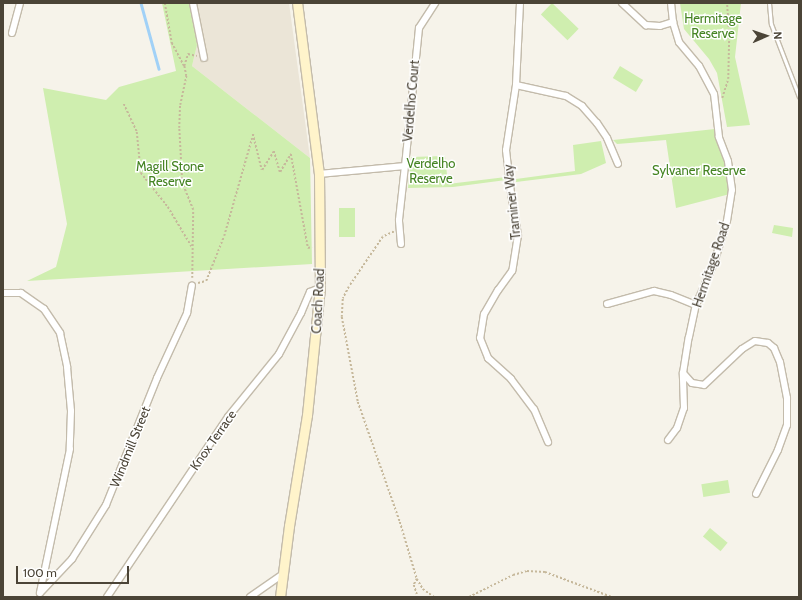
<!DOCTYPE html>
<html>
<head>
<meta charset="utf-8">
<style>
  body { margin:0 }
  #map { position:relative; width:802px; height:600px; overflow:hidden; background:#f6f3ea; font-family:Cabin,sans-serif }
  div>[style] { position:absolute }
  .residential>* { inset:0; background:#ebe5d7 }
  .green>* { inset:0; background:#cfeeaf; transform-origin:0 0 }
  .stream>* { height:2.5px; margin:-1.25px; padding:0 1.25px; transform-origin:1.25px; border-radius:1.25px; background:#a1d1f7 }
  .path>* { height:1.5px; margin-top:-0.75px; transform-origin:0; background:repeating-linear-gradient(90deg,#c6b89b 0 2px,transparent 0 4px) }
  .roads { filter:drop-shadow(1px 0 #c3bbab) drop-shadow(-1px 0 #c3bbab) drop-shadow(0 1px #c3bbab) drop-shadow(0 -1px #c3bbab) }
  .lane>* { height:3px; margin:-1.5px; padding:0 1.5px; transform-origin:1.5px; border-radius:1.5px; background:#fff }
  .street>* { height:6px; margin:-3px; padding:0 3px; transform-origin:3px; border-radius:3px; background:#fff }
  .secondary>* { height:9px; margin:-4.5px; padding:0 4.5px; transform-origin:4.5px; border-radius:4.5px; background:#fff4cb }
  span { translate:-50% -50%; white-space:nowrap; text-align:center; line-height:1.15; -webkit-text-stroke:3px #fff; paint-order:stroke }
  .park-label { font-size:13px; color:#458423 }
  .street-label { font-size:13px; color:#4b4437 }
  .frame { position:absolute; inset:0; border:4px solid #4b4437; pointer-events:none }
  .north { position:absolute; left:746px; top:16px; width:40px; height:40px; -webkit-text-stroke:3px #fff; paint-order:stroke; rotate:88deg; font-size:11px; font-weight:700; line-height:16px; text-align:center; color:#4b4437 }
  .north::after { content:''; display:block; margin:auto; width:14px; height:18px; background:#4b4437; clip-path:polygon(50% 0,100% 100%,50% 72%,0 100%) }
  .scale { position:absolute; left:16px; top:566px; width:113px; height:18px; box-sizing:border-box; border:2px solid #4b4437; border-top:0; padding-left:5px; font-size:12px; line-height:14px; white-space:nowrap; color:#4b4437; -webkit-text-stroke:3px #fff; paint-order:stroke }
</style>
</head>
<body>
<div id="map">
  <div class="residential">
    <div style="clip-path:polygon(192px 3px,289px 3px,310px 158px,192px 66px,197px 45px)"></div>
  </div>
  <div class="green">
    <div style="clip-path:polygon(162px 3px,192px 3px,197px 45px,192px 66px,310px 158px,312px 264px,27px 281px,56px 267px,67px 224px,43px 88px,106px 100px,119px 87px,176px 71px)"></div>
    <div style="left:552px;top:3px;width:37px;height:16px;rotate:44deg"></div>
    <div style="clip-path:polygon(680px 3px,741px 3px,735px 57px,750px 125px,727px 127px,717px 73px,709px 59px,684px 29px)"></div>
    <div style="left:620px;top:66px;width:27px;height:14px;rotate:31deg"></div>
    <div style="clip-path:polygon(715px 129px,729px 172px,730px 194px,676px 208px,666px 140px,617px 144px,613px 140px)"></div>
    <div style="clip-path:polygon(601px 141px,606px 163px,581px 174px,516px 182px,516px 179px,575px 171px,573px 145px)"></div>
    <div style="clip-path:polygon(445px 156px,448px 184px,506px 177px,506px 180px,453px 187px,408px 188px,411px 157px)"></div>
    <div style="left:339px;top:208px;width:16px;height:29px"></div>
    <div style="clip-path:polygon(774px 225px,793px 228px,792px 237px,772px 233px)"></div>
    <div style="left:728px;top:480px;width:13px;height:27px;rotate:81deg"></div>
    <div style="left:710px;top:528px;width:23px;height:11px;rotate:40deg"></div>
  </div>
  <div class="stream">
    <div style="left:141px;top:3px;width:68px;rotate:74.7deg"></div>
  </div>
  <div class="path">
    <div style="left:165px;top:3px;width:41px;rotate:80.1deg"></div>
    <div style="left:172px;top:43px;width:26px;rotate:62deg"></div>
    <div style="left:722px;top:98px;width:20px;rotate:-72deg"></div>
    <div style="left:728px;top:79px;width:44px;rotate:-88.7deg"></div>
    <div style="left:729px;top:35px;width:32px;rotate:-94deg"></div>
    <div style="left:124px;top:104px;width:31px;rotate:65deg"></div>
    <div style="left:137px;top:132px;width:41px;rotate:84.4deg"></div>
    <div style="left:141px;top:173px;width:43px;rotate:51.5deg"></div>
    <div style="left:168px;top:207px;width:47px;rotate:59deg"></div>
    <div style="left:394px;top:232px;width:12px;rotate:156deg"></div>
    <div style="left:383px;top:237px;width:60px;rotate:124.2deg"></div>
    <div style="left:349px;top:287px;width:13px;rotate:117deg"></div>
    <div style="left:343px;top:299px;width:18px;rotate:93deg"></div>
    <div style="left:342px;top:317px;width:86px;rotate:79.3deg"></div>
    <div style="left:358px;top:402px;width:127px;rotate:70.7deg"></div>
    <div style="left:400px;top:522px;width:59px;rotate:73.4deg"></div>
    <div style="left:417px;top:579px;width:12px;rotate:59deg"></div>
    <div style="left:423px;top:589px;width:14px;rotate:36deg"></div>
    <div style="left:192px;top:278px;width:68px;rotate:-89.2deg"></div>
    <div style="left:193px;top:210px;width:29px;rotate:-112deg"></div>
    <div style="left:182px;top:183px;width:55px;rotate:-93.1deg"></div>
    <div style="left:179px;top:128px;width:23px;rotate:-88deg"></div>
    <div style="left:180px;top:105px;width:30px;rotate:-78deg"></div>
    <div style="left:186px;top:76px;width:10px;rotate:-101deg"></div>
    <div style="left:184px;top:66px;width:13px;rotate:-72deg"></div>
    <div style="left:188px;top:54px;width:9px;rotate:13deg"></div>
    <div style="left:198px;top:283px;width:8px;rotate:-14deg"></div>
    <div style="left:206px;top:281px;width:48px;rotate:-68.2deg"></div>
    <div style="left:224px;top:236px;width:106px;rotate:-74.1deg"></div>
    <div style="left:253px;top:134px;width:37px;rotate:76deg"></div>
    <div style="left:262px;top:170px;width:22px;rotate:-58deg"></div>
    <div style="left:274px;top:151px;width:22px;rotate:74deg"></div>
    <div style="left:280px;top:172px;width:21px;rotate:-59deg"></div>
    <div style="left:291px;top:154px;width:96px;rotate:79.7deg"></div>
    <div style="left:308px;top:248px;width:4px;rotate:-14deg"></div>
    <div style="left:417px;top:579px;width:7px;rotate:117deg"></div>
    <div style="left:414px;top:585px;width:13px;rotate:72deg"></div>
    <div style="left:469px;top:597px;width:49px;rotate:-26.6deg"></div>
    <div style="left:513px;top:575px;width:15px;rotate:-16deg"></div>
    <div style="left:527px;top:571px;width:18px;rotate:3deg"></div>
    <div style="left:545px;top:572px;width:72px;rotate:20.5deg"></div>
  </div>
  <div class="roads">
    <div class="lane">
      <div style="left:769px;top:3px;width:21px;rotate:85deg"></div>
      <div style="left:771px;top:24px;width:78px;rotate:69deg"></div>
    </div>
    <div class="street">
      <div style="left:193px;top:3px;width:56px;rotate:78.7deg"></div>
      <div style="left:520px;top:3px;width:82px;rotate:92.8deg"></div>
      <div style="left:516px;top:85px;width:66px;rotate:98.7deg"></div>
      <div style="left:506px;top:150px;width:43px;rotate:83.4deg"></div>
      <div style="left:511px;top:193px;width:43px;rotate:80.5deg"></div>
      <div style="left:518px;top:235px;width:36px;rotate:99deg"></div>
      <div style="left:512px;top:271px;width:24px;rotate:126deg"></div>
      <div style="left:498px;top:290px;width:28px;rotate:120deg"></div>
      <div style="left:484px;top:314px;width:24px;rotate:99deg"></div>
      <div style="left:480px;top:338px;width:22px;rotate:68deg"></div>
      <div style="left:488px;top:358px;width:31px;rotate:42deg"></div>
      <div style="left:511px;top:379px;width:38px;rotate:53deg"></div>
      <div style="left:534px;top:409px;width:36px;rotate:67deg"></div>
      <div style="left:622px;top:3px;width:33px;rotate:43deg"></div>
      <div style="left:646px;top:25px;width:14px;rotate:4deg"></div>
      <div style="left:660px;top:26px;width:14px;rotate:-17deg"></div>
      <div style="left:12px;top:33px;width:31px;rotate:-75deg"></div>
      <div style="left:516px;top:85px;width:51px;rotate:12.4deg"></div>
      <div style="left:566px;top:96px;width:19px;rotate:32deg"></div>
      <div style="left:582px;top:106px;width:23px;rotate:49deg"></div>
      <div style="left:597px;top:123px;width:18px;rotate:56deg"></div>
      <div style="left:607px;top:138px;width:28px;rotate:67deg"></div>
      <div style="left:319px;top:174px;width:86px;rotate:-5.3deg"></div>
      <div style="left:405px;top:166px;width:139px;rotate:-84.2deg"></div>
      <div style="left:419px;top:28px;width:30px;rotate:-57deg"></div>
      <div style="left:401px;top:244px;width:24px;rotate:-95deg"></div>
      <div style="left:399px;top:220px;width:54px;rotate:-83.7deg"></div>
      <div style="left:3px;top:293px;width:18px"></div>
      <div style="left:21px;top:293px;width:28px;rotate:35deg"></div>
      <div style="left:44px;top:309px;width:29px;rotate:56deg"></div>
      <div style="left:60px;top:333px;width:35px;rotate:78deg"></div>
      <div style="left:67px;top:367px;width:44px;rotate:84.8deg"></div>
      <div style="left:71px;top:411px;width:38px;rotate:92deg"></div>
      <div style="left:70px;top:449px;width:147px;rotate:101.8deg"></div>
      <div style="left:607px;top:304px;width:49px;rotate:-15.5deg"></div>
      <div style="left:654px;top:291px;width:17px;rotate:13deg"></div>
      <div style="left:671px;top:295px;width:27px;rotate:22deg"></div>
      <div style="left:683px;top:373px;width:13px;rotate:48deg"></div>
      <div style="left:692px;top:383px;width:12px;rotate:9deg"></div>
      <div style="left:704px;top:385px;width:52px;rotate:-43.5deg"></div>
      <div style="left:742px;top:349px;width:15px;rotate:-32deg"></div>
      <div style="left:755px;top:341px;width:13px;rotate:9deg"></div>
      <div style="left:768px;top:343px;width:8px;rotate:40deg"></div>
      <div style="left:774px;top:348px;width:15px;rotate:67deg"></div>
      <div style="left:780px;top:362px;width:37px;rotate:79deg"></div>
      <div style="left:787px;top:398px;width:27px;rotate:90deg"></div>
      <div style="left:787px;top:425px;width:27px;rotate:110deg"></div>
      <div style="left:778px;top:450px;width:49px;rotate:116.6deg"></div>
      <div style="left:668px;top:440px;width:15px;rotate:-53deg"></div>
      <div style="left:677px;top:428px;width:21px;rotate:-71deg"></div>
      <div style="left:684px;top:408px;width:35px;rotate:-92deg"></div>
      <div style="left:683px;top:373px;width:36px;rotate:-81deg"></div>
      <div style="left:689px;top:337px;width:33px;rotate:-78deg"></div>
      <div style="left:696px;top:305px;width:46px;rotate:-66.8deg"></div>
      <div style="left:714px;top:263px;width:44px;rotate:-72.8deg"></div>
      <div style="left:727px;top:221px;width:31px;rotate:-81deg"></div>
      <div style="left:732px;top:190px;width:29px;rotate:-98deg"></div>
      <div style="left:728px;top:161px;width:26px;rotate:-111deg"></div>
      <div style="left:719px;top:137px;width:43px;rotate:-96.6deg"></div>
      <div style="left:714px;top:94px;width:32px;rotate:-118deg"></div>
      <div style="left:699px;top:66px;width:31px;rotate:-130deg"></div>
      <div style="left:679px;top:42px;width:21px;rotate:-107deg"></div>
      <div style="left:673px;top:22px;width:19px;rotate:-96deg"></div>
      <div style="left:40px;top:593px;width:47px;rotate:-46.7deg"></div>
      <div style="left:72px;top:559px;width:64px;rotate:-57.8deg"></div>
      <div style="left:106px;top:505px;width:137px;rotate:-68.1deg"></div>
      <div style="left:157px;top:378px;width:72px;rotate:-65.2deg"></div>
      <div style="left:187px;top:313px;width:28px;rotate:-80deg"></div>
      <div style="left:107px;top:597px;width:217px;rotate:-56.1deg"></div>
      <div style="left:228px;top:417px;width:81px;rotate:-51deg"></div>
      <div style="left:279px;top:354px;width:47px;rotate:-61.8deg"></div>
      <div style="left:301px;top:313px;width:23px;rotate:-67deg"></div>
      <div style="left:310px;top:292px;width:11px;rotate:-22deg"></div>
      <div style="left:250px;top:597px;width:40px;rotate:-34.9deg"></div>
    </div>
    <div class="secondary">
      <div style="left:280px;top:597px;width:72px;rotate:-82.8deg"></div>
      <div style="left:289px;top:526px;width:112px;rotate:-80.8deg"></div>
      <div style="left:307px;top:415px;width:128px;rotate:-84.2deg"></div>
      <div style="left:320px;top:288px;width:114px;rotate:-90.5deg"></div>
      <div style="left:319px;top:174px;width:172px;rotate:-97.3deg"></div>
    </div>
  </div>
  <div class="park-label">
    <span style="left:713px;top:26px">Hermitage<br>Reserve</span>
    <span style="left:431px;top:171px">Verdelho<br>Reserve</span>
    <span style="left:170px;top:174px">Magill Stone<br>Reserve</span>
    <span style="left:699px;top:170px">Sylvaner Reserve</span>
  </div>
  <div class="street-label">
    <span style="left:411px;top:101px;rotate:-85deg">Verdelho Court</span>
    <span style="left:512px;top:202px;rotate:-96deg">Traminer Way</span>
    <span style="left:711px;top:265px;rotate:-71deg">Hermitage Road</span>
    <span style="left:318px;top:301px;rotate:-87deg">Coach Road</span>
    <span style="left:213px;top:440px;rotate:-55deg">Knox Terrace</span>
    <span style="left:130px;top:447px;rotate:-68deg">Windmill Street</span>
  </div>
  <div class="frame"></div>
  <div class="north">N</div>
  <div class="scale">100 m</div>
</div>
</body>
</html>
